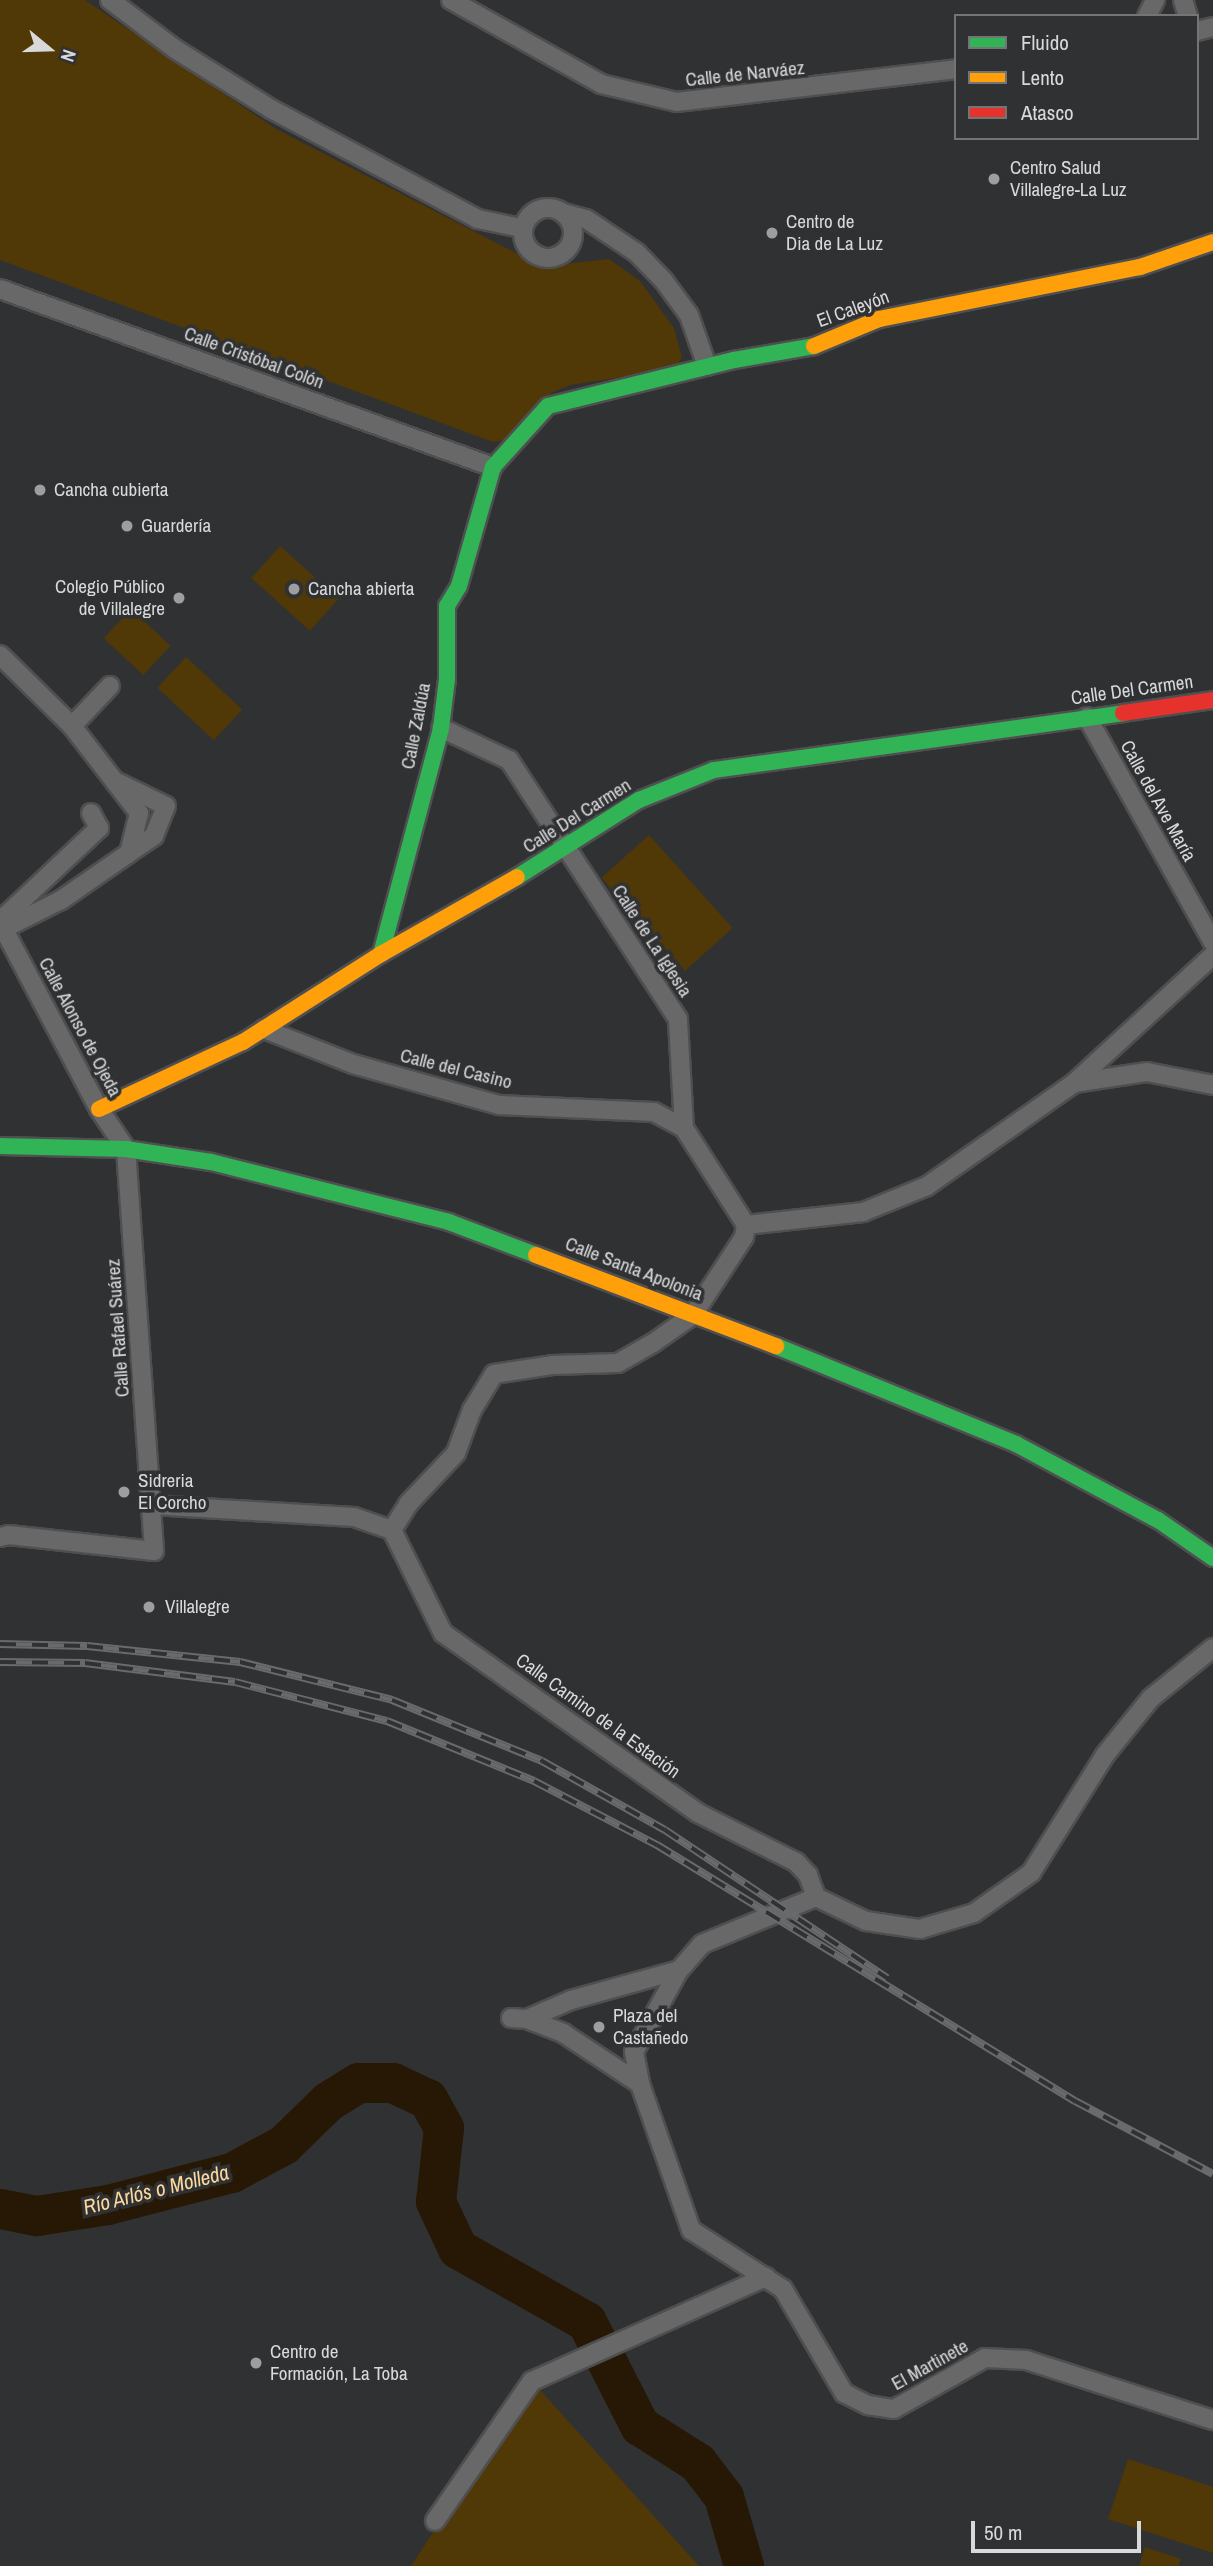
<!DOCTYPE html>
<html>
<head>
<meta charset="utf-8">
<style>
  body { margin:0 }
  #map { position:relative; width:1213px; height:2566px; overflow:hidden; background:#303132; font-family:"Archivo Narrow",sans-serif }
  div>[style] { position:absolute }
  .green>* { inset:0; background:#503807; transform-origin:0 0 }
  .river>* { height:40px; margin:-20px; padding:0 20px; transform-origin:20px; border-radius:20px; background:#261804 }
  .roads { filter:drop-shadow(2px 0 #4f4f51) drop-shadow(-2px 0 #4f4f51) drop-shadow(0 2px #4f4f51) drop-shadow(0 -2px #4f4f51) }
  .street>* { height:18px; margin:-9px; padding:0 9px; transform-origin:9px; border-radius:9px; background:#686869 }
  .street>.ring { margin:-9px; padding:0; box-sizing:content-box; background:none; border:18px solid #686869; border-radius:50% }
  .fast>* { height:16px; margin:-8px; padding:0 8px; transform-origin:8px; border-radius:8px; background:#30b455 }
  .slow>* { height:16px; margin:-8px; padding:0 8px; transform-origin:8px; border-radius:8px; background:#ff9f0a }
  .jam>* { height:16px; margin:-8px; padding:0 8px; transform-origin:8px; border-radius:8px; background:#e5322d }
  .rail>* { height:8px; margin-top:-4px; transform-origin:0; background:repeating-linear-gradient(90deg,#2f3133 0 16px,#696a6b 0 32px); box-sizing:border-box; border-block:2px solid #696a6b }
  .dots>* { width:19px; height:19px; translate:-50% -50%; box-sizing:border-box; border:4px solid #2f3133; border-radius:50% }
  span { translate:-50% -50%; white-space:nowrap; text-align:center; line-height:1.15; -webkit-text-stroke:7px #2f3133; paint-order:stroke }
  .street-label { font-size:19px; color:#d9d9db }
  .poi-label { font-size:19px; color:#d9d9db }
  .left { translate:0 -50%; text-align:left }
  .right { translate:-100% -50%; text-align:right }
  .water-label { font-size:21px; color:#fdd89d; font-style:italic }
  .legend { position:absolute; left:954px; top:14px; width:245px; height:126px; box-sizing:border-box; background:#2f3133; border:2px solid #737476; margin:0; padding:9px 12px; list-style:none; font-size:21px; color:#d9d9db }
  .legend li { display:flex; align-items:center; gap:14px; height:35px }
  .legend b { width:35px; border:2px solid #737476 }
  .north { position:absolute; left:14px; top:14px; width:70px; height:70px; -webkit-text-stroke:5px #2f3133; paint-order:stroke; rotate:109deg; font-size:19px; font-weight:700; line-height:28px; text-align:center; color:#d9d9db }
  .north::after { content:''; display:block; margin:auto; width:24px; height:32px; background:#d9d9db; clip-path:polygon(50% 0,100% 100%,50% 72%,0 100%) }
  .scale { position:absolute; left:971px; top:2521px; width:170px; height:32px; box-sizing:border-box; border:4px solid #d9d9db; border-top:0; padding-left:9px; font-size:21px; line-height:24px; white-space:nowrap; color:#d9d9db; -webkit-text-stroke:5px #2f3133; paint-order:stroke }
</style>
</head>
<body>
<div id="map">
  <div class="green">
    <div style="clip-path:polygon(0 0,85px 0,276px 129px,516px 253px,547px 266px,609px 259px,640px 281px,674px 328px,682px 358px,674px 369px,570px 385px,551px 393px,508px 440px,493px 442px,0 260px)"></div>
    <div style="left:280px;top:546px;width:79px;height:43px;rotate:42deg"></div>
    <div style="left:131px;top:609px;width:54px;height:40px;rotate:43deg"></div>
    <div style="left:186px;top:657px;width:77px;height:42px;rotate:43deg"></div>
    <div style="left:649px;top:835px;width:125px;height:64px;rotate:48deg"></div>
    <div style="clip-path:polygon(532px 2381px,699px 2566px,411px 2566px)"></div>
    <div style="clip-path:polygon(1128px 2459px,1213px 2487px,1213px 2553px,1108px 2519px)"></div>
    <div style="clip-path:polygon(1145px 2547px,1181px 2559px,1179px 2566px,1139px 2566px)"></div>
  </div>
  <div class="river">
    <div style="left:0;top:2209px;width:38px;rotate:11deg"></div>
    <div style="left:37px;top:2216px;width:72px;rotate:-8.8deg"></div>
    <div style="left:108px;top:2205px;width:128px;rotate:-14.5deg"></div>
    <div style="left:232px;top:2173px;width:59px;rotate:-28.3deg"></div>
    <div style="left:284px;top:2145px;width:62px;rotate:-44.3deg"></div>
    <div style="left:328px;top:2102px;width:36px;rotate:-32deg"></div>
    <div style="left:359px;top:2083px;width:34px"></div>
    <div style="left:393px;top:2083px;width:38px;rotate:25deg"></div>
    <div style="left:428px;top:2099px;width:33px;rotate:61deg"></div>
    <div style="left:444px;top:2128px;width:74px;rotate:96.2deg"></div>
    <div style="left:436px;top:2202px;width:52px;rotate:64.9deg"></div>
    <div style="left:458px;top:2249px;width:148px;rotate:29.5deg"></div>
    <div style="left:587px;top:2322px;width:117px;rotate:63deg"></div>
    <div style="left:640px;top:2426px;width:69px;rotate:32.5deg"></div>
    <div style="left:698px;top:2463px;width:43px;rotate:52.6deg"></div>
    <div style="left:724px;top:2497px;width:72px;rotate:73.8deg"></div>
  </div>
  <div class="roads">
    <div class="street">
      <div style="left:110px;top:0;width:81px;rotate:37deg"></div>
      <div style="left:175px;top:49px;width:113px;rotate:32deg"></div>
      <div style="left:271px;top:109px;width:234px;rotate:28deg"></div>
      <div style="left:478px;top:219px;width:44px;rotate:11.8deg"></div>
      <div style="left:451px;top:0;width:172px;rotate:29.2deg"></div>
      <div style="left:601px;top:84px;width:78px;rotate:13.3deg"></div>
      <div style="left:677px;top:102px;width:281px;rotate:-6.7deg"></div>
      <div style="left:1183px;top:0;width:17px;rotate:73deg"></div>
      <div style="left:1147px;top:16px;width:18px;rotate:-63deg"></div>
      <div style="left:1197px;top:31px;width:16px;rotate:-14deg"></div>
      <div class="ring" style="left:523px;top:208px;width:32px;height:32px"></div>
      <div style="left:563px;top:213px;width:24px;rotate:15deg"></div>
      <div style="left:586px;top:219px;width:61px;rotate:33.7deg"></div>
      <div style="left:637px;top:253px;width:39px;rotate:46deg"></div>
      <div style="left:664px;top:281px;width:42px;rotate:53.7deg"></div>
      <div style="left:689px;top:315px;width:54px;rotate:70.6deg"></div>
      <div style="left:0;top:289px;width:524px;rotate:19.85deg"></div>
      <div style="left:0;top:655px;width:101px;rotate:44.6deg"></div>
      <div style="left:72px;top:726px;width:110px;rotate:52.4deg"></div>
      <div style="left:139px;top:813px;width:41px;rotate:104deg"></div>
      <div style="left:129px;top:853px;width:83px;rotate:145.3deg"></div>
      <div style="left:61px;top:900px;width:63px;rotate:153.4deg"></div>
      <div style="left:1087px;top:717px;width:258px;rotate:60.8deg"></div>
      <div style="left:72px;top:726px;width:55px;rotate:-46.5deg"></div>
      <div style="left:119px;top:783px;width:52px;rotate:26.1deg"></div>
      <div style="left:166px;top:806px;width:32px;rotate:112deg"></div>
      <div style="left:154px;top:836px;width:30px;rotate:146deg"></div>
      <div style="left:0;top:921px;width:136px;rotate:-43.2deg"></div>
      <div style="left:99px;top:828px;width:17px;rotate:-118deg"></div>
      <div style="left:0;top:922px;width:212px;rotate:62.1deg"></div>
      <div style="left:99px;top:1109px;width:48px;rotate:56deg"></div>
      <div style="left:126px;top:1149px;width:403px;rotate:86deg"></div>
      <div style="left:154px;top:1551px;width:146px;rotate:-173.7deg"></div>
      <div style="left:9px;top:1535px;width:9px;rotate:167deg"></div>
      <div style="left:264px;top:1029px;width:96px;rotate:21.5deg"></div>
      <div style="left:353px;top:1064px;width:152px;rotate:15.7deg"></div>
      <div style="left:499px;top:1105px;width:155px;rotate:2.6deg"></div>
      <div style="left:654px;top:1112px;width:34px;rotate:28deg"></div>
      <div style="left:1074px;top:1083px;width:189px;rotate:-42.6deg"></div>
      <div style="left:746px;top:1225px;width:118px;rotate:-6.3deg"></div>
      <div style="left:863px;top:1212px;width:69px;rotate:-22.1deg"></div>
      <div style="left:927px;top:1186px;width:179px;rotate:-35deg"></div>
      <div style="left:1074px;top:1083px;width:74px;rotate:-8.6deg"></div>
      <div style="left:1147px;top:1072px;width:67px;rotate:11.1deg"></div>
      <div style="left:152px;top:1505px;width:202px;rotate:3.4deg"></div>
      <div style="left:354px;top:1517px;width:40px;rotate:18.9deg"></div>
      <div style="left:392px;top:1530px;width:115px;rotate:63.7deg"></div>
      <div style="left:443px;top:1633px;width:312px;rotate:35.2deg"></div>
      <div style="left:698px;top:1813px;width:110px;rotate:26.6deg"></div>
      <div style="left:796px;top:1862px;width:18px;rotate:47deg"></div>
      <div style="left:808px;top:1875px;width:23px;rotate:70deg"></div>
      <div style="left:392px;top:1530px;width:31px;rotate:-58deg"></div>
      <div style="left:408px;top:1504px;width:70px;rotate:-46.7deg"></div>
      <div style="left:456px;top:1453px;width:46px;rotate:-69.6deg"></div>
      <div style="left:472px;top:1410px;width:42px;rotate:-58.6deg"></div>
      <div style="left:494px;top:1374px;width:60px;rotate:-8.7deg"></div>
      <div style="left:553px;top:1365px;width:65px;rotate:-1.8deg"></div>
      <div style="left:618px;top:1363px;width:40px;rotate:-29.7deg"></div>
      <div style="left:653px;top:1343px;width:49px;rotate:-35deg"></div>
      <div style="left:693px;top:1315px;width:93px;rotate:-56.8deg"></div>
      <div style="left:744px;top:1237px;width:12px;rotate:-81deg"></div>
      <div style="left:746px;top:1225px;width:115px;rotate:-122.6deg"></div>
      <div style="left:684px;top:1128px;width:109px;rotate:-93.2deg"></div>
      <div style="left:678px;top:1019px;width:309px;rotate:-123.1deg"></div>
      <div style="left:509px;top:760px;width:75px;rotate:-154.8deg"></div>
      <div style="left:816px;top:1897px;width:123px;rotate:157.6deg"></div>
      <div style="left:702px;top:1944px;width:35px;rotate:131deg"></div>
      <div style="left:679px;top:1970px;width:94px;rotate:118.8deg"></div>
      <div style="left:634px;top:2052px;width:33px;rotate:79deg"></div>
      <div style="left:640px;top:2084px;width:155px;rotate:70.7deg"></div>
      <div style="left:691px;top:2230px;width:109px;rotate:32.7deg"></div>
      <div style="left:783px;top:2289px;width:121px;rotate:59.6deg"></div>
      <div style="left:844px;top:2393px;width:27px;rotate:27deg"></div>
      <div style="left:868px;top:2405px;width:26px;rotate:9deg"></div>
      <div style="left:894px;top:2409px;width:104px;rotate:-29.3deg"></div>
      <div style="left:985px;top:2358px;width:41px;rotate:2.8deg"></div>
      <div style="left:1026px;top:2360px;width:196px;rotate:17.8deg"></div>
      <div style="left:816px;top:1897px;width:55px;rotate:25.6deg"></div>
      <div style="left:866px;top:1921px;width:55px;rotate:8.4deg"></div>
      <div style="left:920px;top:1929px;width:56px;rotate:-16.5deg"></div>
      <div style="left:974px;top:1913px;width:70px;rotate:-35.1deg"></div>
      <div style="left:1031px;top:1873px;width:139px;rotate:-57.9deg"></div>
      <div style="left:1105px;top:1755px;width:73px;rotate:-51.1deg"></div>
      <div style="left:1151px;top:1698px;width:80px;rotate:-38.9deg"></div>
      <div style="left:511px;top:2018px;width:16px;rotate:4deg"></div>
      <div style="left:527px;top:2019px;width:48px;rotate:-23.4deg"></div>
      <div style="left:571px;top:2000px;width:112px;rotate:-15.5deg"></div>
      <div style="left:527px;top:2019px;width:39px;rotate:21deg"></div>
      <div style="left:563px;top:2033px;width:92px;rotate:33.5deg"></div>
      <div style="left:435px;top:2521px;width:170px;rotate:-55.3deg"></div>
      <div style="left:532px;top:2381px;width:256px;rotate:-24deg"></div>
    </div>
    <div class="fast">
      <div style="left:517px;top:877px;width:144px;rotate:-32.3deg"></div>
      <div style="left:639px;top:800px;width:81px;rotate:-21.8deg"></div>
      <div style="left:714px;top:770px;width:413px;rotate:-7.9deg"></div>
      <div style="left:381px;top:954px;width:234px;rotate:-75.1deg"></div>
      <div style="left:441px;top:728px;width:49px;rotate:-83deg"></div>
      <div style="left:447px;top:679px;width:73px;rotate:-90deg"></div>
      <div style="left:447px;top:606px;width:23px;rotate:-59deg"></div>
      <div style="left:459px;top:586px;width:124px;rotate:-74.1deg"></div>
      <div style="left:493px;top:467px;width:82px;rotate:-48deg"></div>
      <div style="left:548px;top:406px;width:192px;rotate:-13.9deg"></div>
      <div style="left:734px;top:360px;width:81px;rotate:-9.9deg"></div>
      <div style="left:0;top:1146px;width:126px;rotate:1.4deg"></div>
      <div style="left:126px;top:1149px;width:86px;rotate:8.7deg"></div>
      <div style="left:211px;top:1162px;width:245px;rotate:14.1deg"></div>
      <div style="left:449px;top:1222px;width:93px;rotate:20.8deg"></div>
      <div style="left:776px;top:1346px;width:259px;rotate:22.2deg"></div>
      <div style="left:1016px;top:1444px;width:161px;rotate:28.2deg"></div>
      <div style="left:1158px;top:1520px;width:67px;rotate:34.6deg"></div>
    </div>
    <div class="slow">
      <div style="left:814px;top:346px;width:70px;rotate:-22.6deg"></div>
      <div style="left:879px;top:319px;width:266px;rotate:-11.3deg"></div>
      <div style="left:1140px;top:267px;width:77px;rotate:-18.9deg"></div>
      <div style="left:99px;top:1109px;width:159px;rotate:-25deg"></div>
      <div style="left:243px;top:1042px;width:164px;rotate:-32.5deg"></div>
      <div style="left:381px;top:954px;width:156px;rotate:-29.5deg"></div>
      <div style="left:536px;top:1255px;width:257px;rotate:20.8deg"></div>
    </div>
    <div class="jam">
      <div style="left:1123px;top:713px;width:91px;rotate:-8.2deg"></div>
    </div>
  </div>
  <div class="rail">
    <div style="left:0;top:1644px;width:87px;rotate:1.3deg"></div>
    <div style="left:87px;top:1646px;width:154px;rotate:6deg"></div>
    <div style="left:240px;top:1662px;width:157px;rotate:14deg"></div>
    <div style="left:392px;top:1700px;width:162px;rotate:22.1deg"></div>
    <div style="left:542px;top:1761px;width:141px;rotate:29.3deg"></div>
    <div style="left:665px;top:1830px;width:267px;rotate:33.7deg"></div>
    <div style="left:0;top:1662px;width:85px;rotate:0.7deg"></div>
    <div style="left:85px;top:1663px;width:151px;rotate:7.2deg"></div>
    <div style="left:235px;top:1682px;width:157px;rotate:14.4deg"></div>
    <div style="left:387px;top:1721px;width:159px;rotate:22.2deg"></div>
    <div style="left:534px;top:1781px;width:139px;rotate:27.5deg"></div>
    <div style="left:657px;top:1845px;width:490px;rotate:31.5deg"></div>
    <div style="left:1075px;top:2101px;width:156px;rotate:27.9deg"></div>
  </div>
  <div class="dots">
    <div style="left:994px;top:179px;background:#9e9ea0"></div>
    <div style="left:772px;top:233px;background:#9e9ea0"></div>
    <div style="left:40px;top:490px;background:#9e9ea0"></div>
    <div style="left:127px;top:526px;background:#9e9ea0"></div>
    <div style="left:294px;top:589px;background:#9e9ea0"></div>
    <div style="left:179px;top:598px;background:#9e9ea0"></div>
    <div style="left:124px;top:1492px;background:#9e9ea0"></div>
    <div style="left:149px;top:1607px;background:#9e9ea0"></div>
    <div style="left:599px;top:2027px;background:#9e9ea0"></div>
    <div style="left:256px;top:2363px;background:#9e9ea0"></div>
  </div>
  <div class="street-label">
    <span style="left:745px;top:74px;rotate:-6deg">Calle de Narváez</span>
    <span style="left:853px;top:309px;rotate:-20deg">El Caleyón</span>
    <span style="left:254px;top:358px;rotate:20deg">Calle Cristóbal Colón</span>
    <span style="left:1132px;top:690px;rotate:-8deg">Calle Del Carmen</span>
    <span style="left:416px;top:726px;rotate:-79deg">Calle Zaldúa</span>
    <span style="left:1158px;top:801px;rotate:61deg">Calle del Ave María</span>
    <span style="left:577px;top:816px;rotate:-32deg">Calle Del Carmen</span>
    <span style="left:652px;top:941px;rotate:57deg">Calle de La Iglesia</span>
    <span style="left:80px;top:1027px;rotate:62deg">Calle Alonso de Ojeda</span>
    <span style="left:456px;top:1069px;rotate:14deg">Calle del Casino</span>
    <span style="left:634px;top:1269px;rotate:21deg">Calle Santa Apolonia</span>
    <span style="left:118px;top:1328px;rotate:-94deg">Calle Rafael Suárez</span>
    <span style="left:598px;top:1716px;rotate:36deg">Calle Camino de la Estación</span>
    <span style="left:930px;top:2365px;rotate:-29deg">El Martinete</span>
  </div>
  <div class="poi-label">
    <span class="left" style="left:1010px;top:179px">Centro Salud<br>Villalegre-La Luz</span>
    <span class="left" style="left:786px;top:233px">Centro de<br>Dia de La Luz</span>
    <span class="left" style="left:54px;top:490px">Cancha cubierta</span>
    <span class="left" style="left:141px;top:526px">Guardería</span>
    <span class="right" style="left:165px;top:598px">Colegio Público<br>de Villalegre</span>
    <span class="left" style="left:308px;top:589px">Cancha abierta</span>
    <span class="left" style="left:138px;top:1492px">Sidreria<br>El Corcho</span>
    <span class="left" style="left:165px;top:1607px">Villalegre</span>
    <span class="left" style="left:613px;top:2027px">Plaza del<br>Castañedo</span>
    <span class="left" style="left:270px;top:2363px">Centro de<br>Formación, La Toba</span>
  </div>
  <div class="water-label">
    <span style="left:156px;top:2190px;rotate:-14deg">Río Arlós o Molleda</span>
  </div>
  <ul class="legend">
  <li><b style="height:9px;background:#30b455"></b>Fluido</li>
  <li><b style="height:9px;background:#ff9f0a"></b>Lento</li>
  <li><b style="height:9px;background:#e5322d"></b>Atasco</li>
  </ul>
  <div class="north">N</div>
  <div class="scale">50 m</div>
</div>
</body>
</html>
